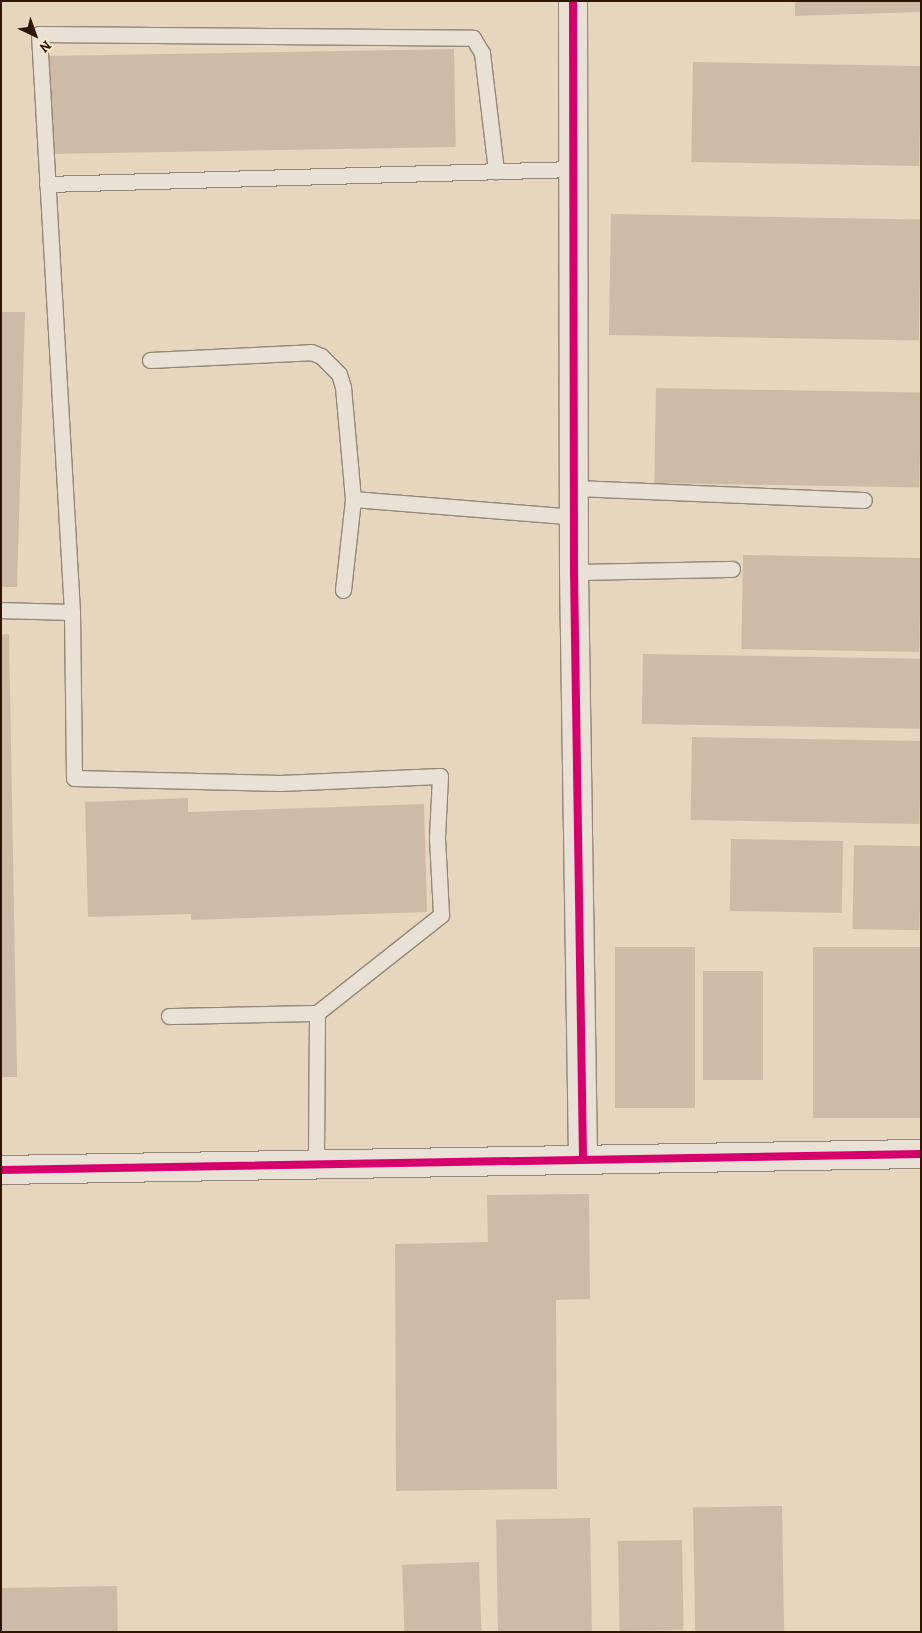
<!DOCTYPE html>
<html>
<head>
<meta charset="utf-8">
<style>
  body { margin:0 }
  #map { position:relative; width:922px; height:1633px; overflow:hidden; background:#e6d6be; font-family:Alegreya,serif }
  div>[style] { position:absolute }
  .building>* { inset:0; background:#cebba7; transform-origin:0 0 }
  .roads { filter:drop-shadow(1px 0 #938777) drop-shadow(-1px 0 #938777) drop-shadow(0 1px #938777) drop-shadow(0 -1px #938777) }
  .lane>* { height:15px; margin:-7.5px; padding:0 7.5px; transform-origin:7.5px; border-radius:7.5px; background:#e9e1d5 }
  .street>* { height:28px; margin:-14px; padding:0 14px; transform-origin:14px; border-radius:14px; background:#e9e1d5 }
  .cycleway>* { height:8px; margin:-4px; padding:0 4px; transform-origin:4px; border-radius:4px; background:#d6006c }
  span { translate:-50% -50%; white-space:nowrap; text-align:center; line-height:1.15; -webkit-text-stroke:5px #fae7c9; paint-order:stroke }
  .frame { position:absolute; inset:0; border:2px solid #2f1400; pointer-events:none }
  .north { position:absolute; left:10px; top:10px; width:50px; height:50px; -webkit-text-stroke:4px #fae7c9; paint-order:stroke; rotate:138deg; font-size:14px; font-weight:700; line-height:20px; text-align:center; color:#2f1400 }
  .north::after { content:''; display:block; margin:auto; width:18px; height:22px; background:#2f1400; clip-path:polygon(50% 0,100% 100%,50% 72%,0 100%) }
</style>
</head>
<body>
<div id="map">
  <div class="building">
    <div style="clip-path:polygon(795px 1px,921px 1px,921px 12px,795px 16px)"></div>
    <div style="left:454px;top:49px;width:98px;height:407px;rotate:89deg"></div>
    <div style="left:693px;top:62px;width:228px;height:100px;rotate:1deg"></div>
    <div style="left:611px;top:214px;width:310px;height:121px;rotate:1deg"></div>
    <div style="clip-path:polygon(1px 312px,25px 312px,17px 587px,1px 587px)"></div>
    <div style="left:656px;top:388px;width:265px;height:95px;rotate:1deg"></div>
    <div style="left:743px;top:555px;width:178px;height:94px;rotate:1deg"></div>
    <div style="clip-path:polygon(9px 634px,17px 1077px,1px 1077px,1px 635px)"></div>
    <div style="left:643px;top:654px;width:278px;height:70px;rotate:1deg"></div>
    <div style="left:692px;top:737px;width:229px;height:83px;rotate:1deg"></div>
    <div style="clip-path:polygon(188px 798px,188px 812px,424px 804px,427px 912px,191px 920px,191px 914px,88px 917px,85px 802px)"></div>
    <div style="left:731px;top:839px;width:112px;height:72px;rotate:1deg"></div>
    <div style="left:854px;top:845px;width:67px;height:84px;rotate:1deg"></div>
    <div style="left:615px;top:947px;width:80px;height:161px"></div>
    <div style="left:921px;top:947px;width:171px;height:108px;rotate:90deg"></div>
    <div style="left:703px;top:971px;width:60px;height:109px"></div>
    <div style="clip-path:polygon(589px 1194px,590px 1299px,556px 1300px,557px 1489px,396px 1491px,395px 1244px,488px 1242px,487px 1195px)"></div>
    <div style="left:782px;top:1506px;width:126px;height:89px;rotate:89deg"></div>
    <div style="left:590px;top:1518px;width:114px;height:94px;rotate:89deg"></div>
    <div style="left:682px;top:1540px;width:90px;height:64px;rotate:89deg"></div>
    <div style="left:479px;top:1562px;width:70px;height:77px;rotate:88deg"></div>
    <div style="left:117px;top:1586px;width:46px;height:116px;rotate:89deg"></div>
  </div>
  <div class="roads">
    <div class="lane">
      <div style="left:47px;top:184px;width:526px;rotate:-1.63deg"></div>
      <div style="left:150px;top:360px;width:161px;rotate:-2.8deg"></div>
      <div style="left:311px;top:352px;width:11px;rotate:22deg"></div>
      <div style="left:321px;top:356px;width:25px;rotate:45deg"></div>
      <div style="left:339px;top:374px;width:14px;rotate:73deg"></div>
      <div style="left:343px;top:387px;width:112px;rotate:84.9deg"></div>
      <div style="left:575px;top:488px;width:289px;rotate:2.4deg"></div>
      <div style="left:574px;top:572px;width:158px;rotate:-1.1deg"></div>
      <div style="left:343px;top:590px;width:92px;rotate:-83.7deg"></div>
      <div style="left:353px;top:499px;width:223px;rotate:4.6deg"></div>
      <div style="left:1px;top:610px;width:71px;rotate:1.6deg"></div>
      <div style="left:72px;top:612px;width:166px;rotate:89.3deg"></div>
      <div style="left:74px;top:778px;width:206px;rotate:1.4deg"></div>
      <div style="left:280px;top:783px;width:160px;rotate:-2.5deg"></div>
      <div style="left:440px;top:776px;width:62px;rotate:92.8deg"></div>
      <div style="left:437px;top:838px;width:77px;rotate:87deg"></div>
      <div style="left:441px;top:915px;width:158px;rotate:141.7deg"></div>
      <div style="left:317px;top:1013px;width:151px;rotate:90.4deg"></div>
      <div style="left:72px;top:612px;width:579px;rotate:-93.27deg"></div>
      <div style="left:39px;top:34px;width:434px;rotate:0.5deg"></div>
      <div style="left:473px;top:38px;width:17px;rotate:59deg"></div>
      <div style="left:482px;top:53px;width:119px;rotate:83.2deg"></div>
      <div style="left:169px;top:1016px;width:148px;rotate:-1.2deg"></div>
    </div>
    <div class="street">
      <div style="left:573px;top:1px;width:571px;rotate:89.9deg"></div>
      <div style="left:574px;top:572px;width:587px;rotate:89.12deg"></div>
      <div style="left:1px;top:1170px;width:920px;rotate:-1deg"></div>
    </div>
  </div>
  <div class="cycleway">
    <div style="left:573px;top:1px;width:571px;rotate:89.9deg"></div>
    <div style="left:574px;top:572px;width:587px;rotate:89.12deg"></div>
    <div style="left:1px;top:1170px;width:920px;rotate:-1deg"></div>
  </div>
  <div class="frame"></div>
  <div class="north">N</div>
</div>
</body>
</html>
